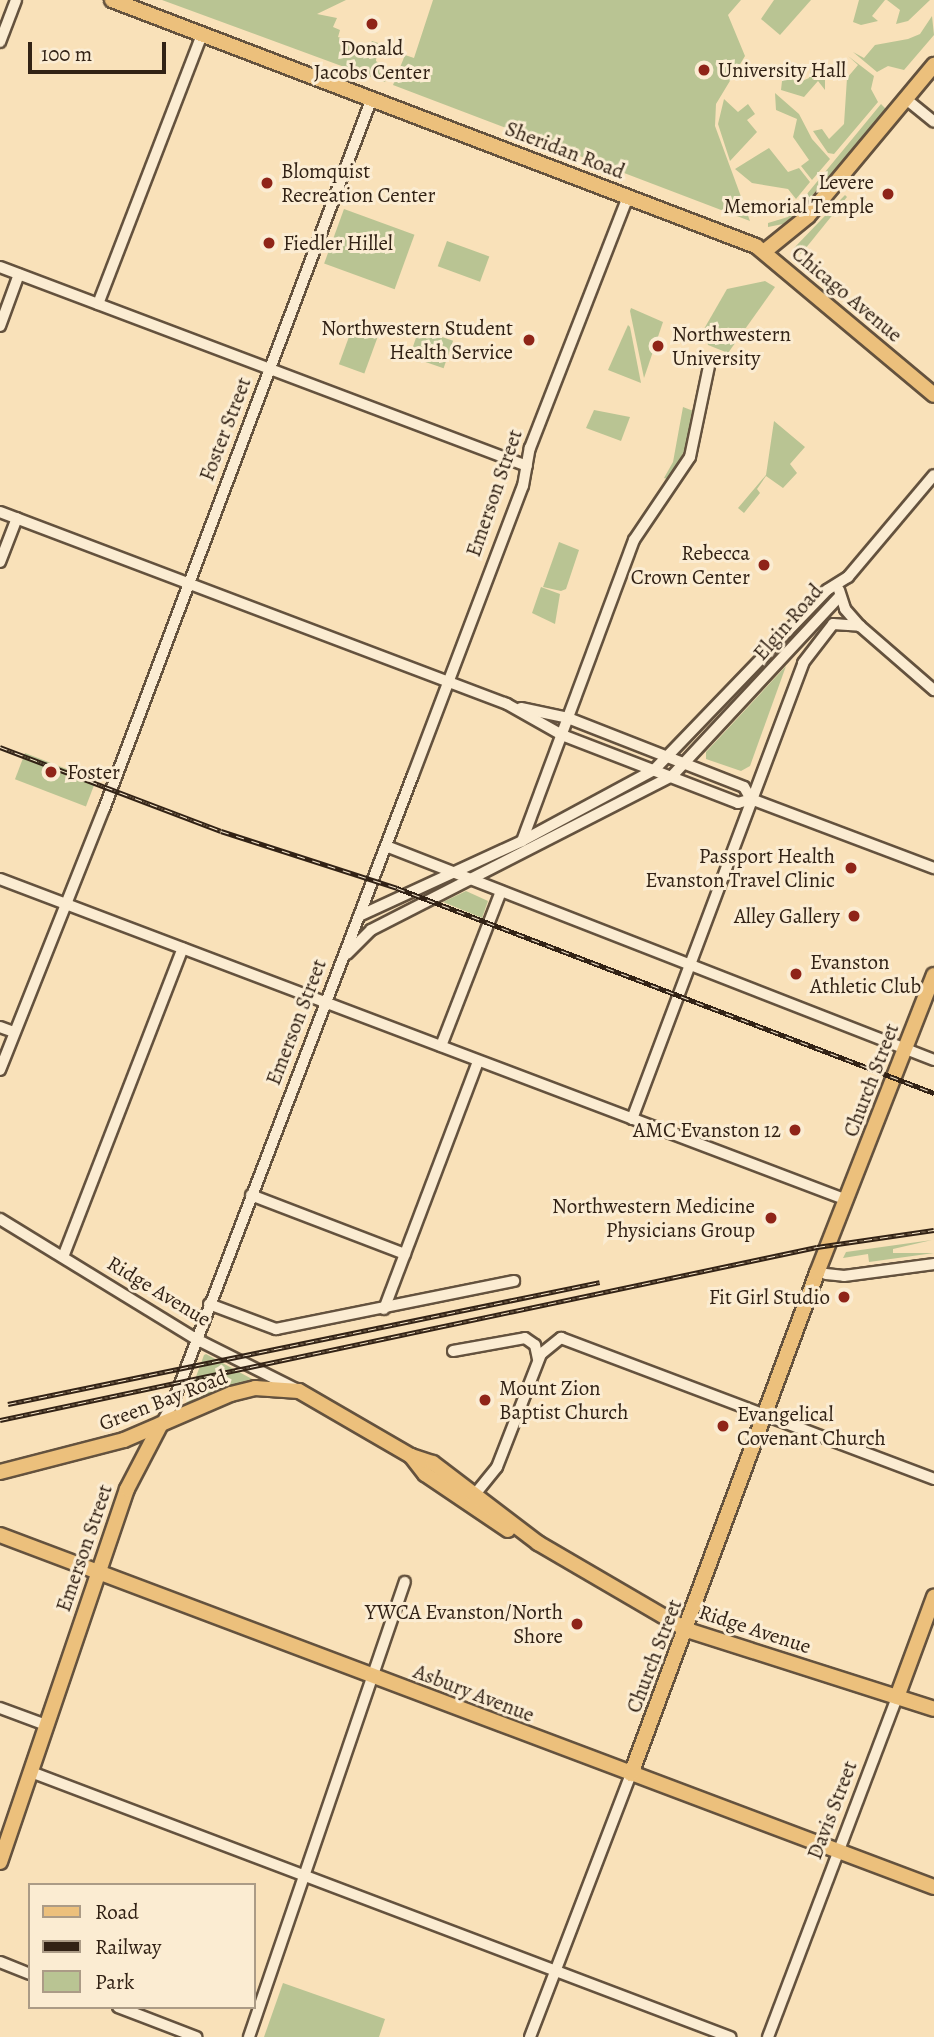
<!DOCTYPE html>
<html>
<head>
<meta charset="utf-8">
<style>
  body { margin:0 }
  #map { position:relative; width:934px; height:2037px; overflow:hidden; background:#f9e1b9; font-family:Alegreya,serif }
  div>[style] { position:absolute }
  .green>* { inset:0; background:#b9c493; transform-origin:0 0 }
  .roads { filter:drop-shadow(2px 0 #64523e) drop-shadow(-2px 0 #64523e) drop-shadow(0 2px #64523e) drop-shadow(0 -2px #64523e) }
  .minor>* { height:10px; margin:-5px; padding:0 5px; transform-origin:5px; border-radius:5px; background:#fbecd2 }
  .major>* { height:14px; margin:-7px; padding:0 7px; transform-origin:7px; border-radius:7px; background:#ecc07c }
  .rail>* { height:5px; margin-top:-2.5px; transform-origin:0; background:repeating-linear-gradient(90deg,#fbecd2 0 8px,#322215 0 16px); box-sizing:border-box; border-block:2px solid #322215 }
  .dots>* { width:19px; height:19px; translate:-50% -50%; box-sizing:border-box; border:4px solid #fbecd2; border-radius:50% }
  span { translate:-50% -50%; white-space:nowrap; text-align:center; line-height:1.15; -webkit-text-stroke:6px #fbecd2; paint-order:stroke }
  .poi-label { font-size:21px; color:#322215 }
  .left { translate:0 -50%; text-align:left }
  .right { translate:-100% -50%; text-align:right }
  .street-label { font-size:21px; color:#322215 }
  .legend { position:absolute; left:28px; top:1883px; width:228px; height:126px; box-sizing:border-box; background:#fbecd2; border:2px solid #ab9b86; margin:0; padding:9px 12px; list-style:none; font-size:21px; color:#322215 }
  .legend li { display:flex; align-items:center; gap:14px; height:35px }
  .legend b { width:35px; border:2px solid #ab9b86 }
  .scale { position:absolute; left:28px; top:42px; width:138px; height:32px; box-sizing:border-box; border:4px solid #322215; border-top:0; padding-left:9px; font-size:21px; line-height:24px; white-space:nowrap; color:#322215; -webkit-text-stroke:5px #fbecd2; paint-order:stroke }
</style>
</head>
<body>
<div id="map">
  <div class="green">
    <div style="clip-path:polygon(162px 0,346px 0,317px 14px,337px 18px,333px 27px,340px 30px,338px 37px,368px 48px,372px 41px,378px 43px,376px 61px,389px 73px,385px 82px)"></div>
    <div style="clip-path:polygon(433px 0,741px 0,728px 15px,745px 56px,716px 104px,715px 126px,750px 221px,393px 85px,405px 55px,414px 58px)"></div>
    <div style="clip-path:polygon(774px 0,811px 0,780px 35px,761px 19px)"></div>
    <div style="clip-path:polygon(859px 0,885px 0,872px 16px,878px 21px,861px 25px,853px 22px)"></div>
    <div style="clip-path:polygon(887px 0,930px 0,908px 21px,896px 24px,900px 10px)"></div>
    <div style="clip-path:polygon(932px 16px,934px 35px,904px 70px,888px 66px,877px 72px,853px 52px,864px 58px,875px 45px,908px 39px,920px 34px)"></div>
    <div style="clip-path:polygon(848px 56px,874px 76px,871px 89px,878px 102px,834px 154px,828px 153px,813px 131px,822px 129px,829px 139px,844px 124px,847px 78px,858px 65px)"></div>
    <div style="clip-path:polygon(818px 60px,825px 77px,825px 90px,818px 81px,804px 97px,781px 90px,782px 81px,794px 74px,802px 81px,809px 78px,812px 63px)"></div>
    <div style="clip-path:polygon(775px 93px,799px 114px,812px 139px,830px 159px,812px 180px,801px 166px,809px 160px,793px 137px,797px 119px,776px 110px)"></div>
    <div style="clip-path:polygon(724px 99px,738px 112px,748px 104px,755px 114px,747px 120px,757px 132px,730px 161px,718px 124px)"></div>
    <div style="clip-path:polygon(881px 104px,886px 109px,800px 210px,783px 224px,768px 227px,768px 223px,788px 217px)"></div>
    <div style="clip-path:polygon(769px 148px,788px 172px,799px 168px,810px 182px,796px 199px,788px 189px,752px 183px,735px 169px)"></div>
    <div style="clip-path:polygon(845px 195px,847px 197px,801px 254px,794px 248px)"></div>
    <div style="left:344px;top:209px;width:75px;height:58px;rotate:20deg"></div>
    <div style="left:447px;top:241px;width:45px;height:27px;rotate:20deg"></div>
    <div style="clip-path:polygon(765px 281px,775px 287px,728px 353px,708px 345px,704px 329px,727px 289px)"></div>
    <div style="clip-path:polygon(631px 308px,663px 322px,644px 378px,630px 311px)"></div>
    <div style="left:354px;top:323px;width:27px;height:44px;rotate:20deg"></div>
    <div style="clip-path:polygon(628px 325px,630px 327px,641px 383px,608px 370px)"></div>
    <div style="left:419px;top:329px;width:36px;height:29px;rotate:19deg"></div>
    <div style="clip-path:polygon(683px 407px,696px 412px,688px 443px,670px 480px,664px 478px,673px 462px)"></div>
    <div style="clip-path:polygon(594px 410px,630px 417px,621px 441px,586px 428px)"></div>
    <div style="clip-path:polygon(774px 421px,805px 447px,790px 464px,797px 473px,783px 488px,766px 476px,757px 489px,760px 493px,744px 513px,738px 508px,766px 475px)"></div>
    <div style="clip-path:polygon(559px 542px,579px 550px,566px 589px,561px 591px,543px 587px)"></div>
    <div style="clip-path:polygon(541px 587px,560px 594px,555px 624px,532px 613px)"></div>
    <div style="clip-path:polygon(786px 666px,750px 766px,741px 771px,706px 759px,706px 752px)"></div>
    <div style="left:25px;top:753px;width:76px;height:28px;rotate:21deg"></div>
    <div style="clip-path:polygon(466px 891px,488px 901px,482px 918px,443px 902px)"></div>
    <div style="clip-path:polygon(932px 1240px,893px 1249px,893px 1253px,934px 1253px,869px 1262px,868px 1254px,843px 1258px,846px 1252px)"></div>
    <div style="clip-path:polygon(206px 1354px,252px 1379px,186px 1404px,204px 1355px)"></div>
    <div style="clip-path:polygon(283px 1983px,385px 2019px,379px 2037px,264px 2037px)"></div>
  </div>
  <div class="roads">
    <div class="minor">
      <div style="left:0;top:42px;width:45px;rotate:-69.1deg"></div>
      <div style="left:906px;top:99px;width:36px;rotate:39deg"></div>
      <div style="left:0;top:267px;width:563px;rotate:20.69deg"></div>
      <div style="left:98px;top:304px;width:289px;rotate:-68.9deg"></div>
      <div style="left:0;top:326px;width:55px;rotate:-69.9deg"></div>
      <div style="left:0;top:512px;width:542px;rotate:20.74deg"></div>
      <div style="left:507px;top:704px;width:63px;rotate:29.4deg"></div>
      <div style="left:562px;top:735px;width:189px;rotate:21.1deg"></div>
      <div style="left:738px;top:803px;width:14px;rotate:-17deg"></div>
      <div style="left:751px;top:799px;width:196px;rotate:20.7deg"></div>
      <div style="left:0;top:562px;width:47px;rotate:-68.9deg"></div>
      <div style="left:839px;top:590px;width:20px;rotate:72deg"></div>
      <div style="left:845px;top:609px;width:23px;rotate:49deg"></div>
      <div style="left:860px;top:626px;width:98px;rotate:40.9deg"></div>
      <div style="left:521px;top:708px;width:48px;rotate:12deg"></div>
      <div style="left:568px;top:718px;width:189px;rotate:21.4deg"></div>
      <div style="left:744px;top:787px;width:14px;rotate:60deg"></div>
      <div style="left:522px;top:841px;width:321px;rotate:-69.6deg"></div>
      <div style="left:634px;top:540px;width:100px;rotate:-56deg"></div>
      <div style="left:690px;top:457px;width:93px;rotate:-78.2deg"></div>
      <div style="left:386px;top:846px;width:588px;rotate:21.33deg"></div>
      <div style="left:0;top:879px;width:906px;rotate:20.76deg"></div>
      <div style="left:359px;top:916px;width:179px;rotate:-24.7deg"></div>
      <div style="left:522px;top:841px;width:150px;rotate:-28.3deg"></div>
      <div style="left:654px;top:770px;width:250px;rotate:-46.1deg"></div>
      <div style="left:827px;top:590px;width:25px;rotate:-32deg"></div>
      <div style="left:848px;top:577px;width:133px;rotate:-49.9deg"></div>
      <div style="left:347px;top:954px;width:34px;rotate:-45deg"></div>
      <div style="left:371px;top:930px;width:338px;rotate:-27.1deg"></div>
      <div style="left:672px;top:776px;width:246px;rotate:-47deg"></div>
      <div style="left:0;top:1027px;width:15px;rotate:20deg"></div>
      <div style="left:441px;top:1046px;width:166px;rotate:-68.8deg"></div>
      <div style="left:0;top:1070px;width:281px;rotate:-68.3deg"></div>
      <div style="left:104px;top:809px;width:760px;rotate:-69.35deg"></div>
      <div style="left:632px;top:1119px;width:487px;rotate:-69.4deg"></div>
      <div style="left:803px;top:663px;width:49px;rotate:-52.4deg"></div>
      <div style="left:833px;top:624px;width:27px;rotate:4deg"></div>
      <div style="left:251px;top:1195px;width:165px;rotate:21deg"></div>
      <div style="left:0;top:1219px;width:230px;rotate:31.5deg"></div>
      <div style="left:196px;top:1339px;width:110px;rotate:26.6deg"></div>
      <div style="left:63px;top:1257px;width:331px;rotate:-68.8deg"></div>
      <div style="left:826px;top:1274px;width:18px;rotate:6deg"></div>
      <div style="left:844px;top:1276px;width:91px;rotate:-7.6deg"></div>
      <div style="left:209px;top:1304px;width:72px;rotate:20.5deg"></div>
      <div style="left:276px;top:1329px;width:243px;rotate:-11.4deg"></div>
      <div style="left:384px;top:1309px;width:265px;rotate:-69.2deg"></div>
      <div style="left:453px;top:1351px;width:73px;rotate:-10.2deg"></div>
      <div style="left:525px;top:1338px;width:12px;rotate:35deg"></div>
      <div style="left:535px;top:1345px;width:14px;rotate:78deg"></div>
      <div style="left:161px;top:1424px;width:22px;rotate:-60deg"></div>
      <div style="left:172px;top:1405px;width:675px;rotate:-69.07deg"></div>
      <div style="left:413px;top:775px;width:309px;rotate:-69.2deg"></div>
      <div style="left:523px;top:486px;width:39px;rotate:-80deg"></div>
      <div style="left:530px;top:448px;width:270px;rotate:-68.7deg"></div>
      <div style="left:476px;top:1493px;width:33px;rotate:-51deg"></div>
      <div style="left:497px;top:1467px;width:121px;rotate:-68.7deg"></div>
      <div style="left:541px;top:1354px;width:26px;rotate:-39deg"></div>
      <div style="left:561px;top:1338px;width:399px;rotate:20.7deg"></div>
      <div style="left:0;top:1708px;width:49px;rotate:20.3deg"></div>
      <div style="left:31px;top:1772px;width:748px;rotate:20.76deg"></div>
      <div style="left:0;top:1962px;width:32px;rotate:22deg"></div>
      <div style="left:118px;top:2007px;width:84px;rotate:21deg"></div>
      <div style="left:249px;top:2037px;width:481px;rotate:-71.1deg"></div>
      <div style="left:530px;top:2037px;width:282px;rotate:-69deg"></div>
      <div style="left:768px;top:2037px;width:364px;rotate:-69.2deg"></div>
    </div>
    <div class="major">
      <div style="left:112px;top:0;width:689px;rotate:20.91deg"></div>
      <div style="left:756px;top:246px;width:232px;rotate:39.9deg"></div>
      <div style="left:765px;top:251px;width:55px;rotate:-39.1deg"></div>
      <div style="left:808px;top:216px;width:197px;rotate:-50.2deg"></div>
      <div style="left:411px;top:1456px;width:23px;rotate:52deg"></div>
      <div style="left:425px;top:1474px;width:100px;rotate:34deg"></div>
      <div style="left:0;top:1472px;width:128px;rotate:-14.5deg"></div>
      <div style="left:124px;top:1440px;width:116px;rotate:-23.3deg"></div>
      <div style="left:231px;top:1394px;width:25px;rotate:-14deg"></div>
      <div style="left:255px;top:1388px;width:44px;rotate:3.9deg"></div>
      <div style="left:299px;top:1391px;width:129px;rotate:30.1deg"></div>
      <div style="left:411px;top:1456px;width:23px;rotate:18deg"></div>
      <div style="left:433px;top:1463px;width:132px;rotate:37.3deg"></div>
      <div style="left:538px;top:1543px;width:173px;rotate:30.3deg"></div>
      <div style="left:687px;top:1630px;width:259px;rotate:17.7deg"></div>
      <div style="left:0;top:1535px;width:998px;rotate:20.65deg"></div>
      <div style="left:897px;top:1697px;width:107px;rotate:-69.7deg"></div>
      <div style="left:631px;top:1774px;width:534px;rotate:-69.63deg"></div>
      <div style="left:817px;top:1273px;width:320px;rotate:-68.6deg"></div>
      <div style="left:0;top:1862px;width:394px;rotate:-71.2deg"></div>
      <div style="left:127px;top:1489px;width:73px;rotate:-62.4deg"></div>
    </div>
  </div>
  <div class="rail">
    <div style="left:0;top:747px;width:236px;rotate:20.8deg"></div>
    <div style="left:221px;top:831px;width:185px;rotate:17.9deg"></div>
    <div style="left:397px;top:888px;width:575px;rotate:20.89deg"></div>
    <div style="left:8px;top:1404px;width:604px;rotate:-11.64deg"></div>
    <div style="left:0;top:1420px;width:835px;rotate:-11.96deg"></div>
    <div style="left:817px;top:1247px;width:118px;rotate:-8.3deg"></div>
  </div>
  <div class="dots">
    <div style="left:372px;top:24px;background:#8f2418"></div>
    <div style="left:704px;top:70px;background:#8f2418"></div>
    <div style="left:267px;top:183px;background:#8f2418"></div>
    <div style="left:888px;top:194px;background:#8f2418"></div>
    <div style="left:269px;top:243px;background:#8f2418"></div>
    <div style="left:529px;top:340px;background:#8f2418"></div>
    <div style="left:658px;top:346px;background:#8f2418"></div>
    <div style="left:764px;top:565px;background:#8f2418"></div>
    <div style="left:51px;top:772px;background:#8f2418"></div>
    <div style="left:851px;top:868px;background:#8f2418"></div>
    <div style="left:854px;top:916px;background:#8f2418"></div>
    <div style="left:796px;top:974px;background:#8f2418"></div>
    <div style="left:795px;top:1130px;background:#8f2418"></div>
    <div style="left:771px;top:1218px;background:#8f2418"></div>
    <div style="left:844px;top:1297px;background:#8f2418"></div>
    <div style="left:485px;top:1400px;background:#8f2418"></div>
    <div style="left:723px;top:1426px;background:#8f2418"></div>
    <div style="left:577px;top:1624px;background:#8f2418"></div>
  </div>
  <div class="poi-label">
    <span style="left:372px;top:60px">Donald<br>Jacobs Center</span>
    <span class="left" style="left:718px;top:70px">University Hall</span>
    <span class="left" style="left:281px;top:183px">Blomquist<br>Recreation Center</span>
    <span class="right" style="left:874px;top:194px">Levere<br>Memorial Temple</span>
    <span class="left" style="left:283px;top:243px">Fiedler Hillel</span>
    <span class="right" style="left:513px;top:340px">Northwestern Student<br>Health Service</span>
    <span class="left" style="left:672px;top:346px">Northwestern<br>University</span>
    <span class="right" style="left:750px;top:565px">Rebecca<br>Crown Center</span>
    <span class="left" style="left:67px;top:772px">Foster</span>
    <span class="right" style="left:835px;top:868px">Passport Health<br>Evanston Travel Clinic</span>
    <span class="right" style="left:840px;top:916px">Alley Gallery</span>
    <span class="left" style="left:810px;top:974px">Evanston<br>Athletic Club</span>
    <span class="right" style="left:781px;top:1130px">AMC Evanston 12</span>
    <span class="right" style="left:755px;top:1218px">Northwestern Medicine<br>Physicians Group</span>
    <span class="right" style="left:830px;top:1297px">Fit Girl Studio</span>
    <span class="left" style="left:499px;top:1400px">Mount Zion<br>Baptist Church</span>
    <span class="left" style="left:737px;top:1426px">Evangelical<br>Covenant Church</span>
    <span class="right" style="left:563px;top:1624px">YWCA Evanston/North<br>Shore</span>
  </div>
  <div class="street-label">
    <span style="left:565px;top:150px;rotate:21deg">Sheridan Road</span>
    <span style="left:847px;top:294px;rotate:40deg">Chicago Avenue</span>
    <span style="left:225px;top:429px;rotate:-69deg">Foster Street</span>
    <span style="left:494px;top:493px;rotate:-71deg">Emerson Street</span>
    <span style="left:788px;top:622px;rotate:-49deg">Elgin Road</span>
    <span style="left:296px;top:1022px;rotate:-69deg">Emerson Street</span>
    <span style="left:871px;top:1080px;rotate:-69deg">Church Street</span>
    <span style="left:159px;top:1291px;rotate:31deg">Ridge Avenue</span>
    <span style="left:163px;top:1400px;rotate:-21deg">Green Bay Road</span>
    <span style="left:84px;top:1548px;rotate:-71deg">Emerson Street</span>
    <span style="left:755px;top:1629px;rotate:18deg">Ridge Avenue</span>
    <span style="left:654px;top:1656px;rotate:-69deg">Church Street</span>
    <span style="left:474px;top:1693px;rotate:21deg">Asbury Avenue</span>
    <span style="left:832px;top:1810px;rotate:-69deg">Davis Street</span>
  </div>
  <ul class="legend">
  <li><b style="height:9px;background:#ecc07c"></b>Road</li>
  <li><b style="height:9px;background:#322215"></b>Railway</li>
  <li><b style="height:19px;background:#b9c493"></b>Park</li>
  </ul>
  <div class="scale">100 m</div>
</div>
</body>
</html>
